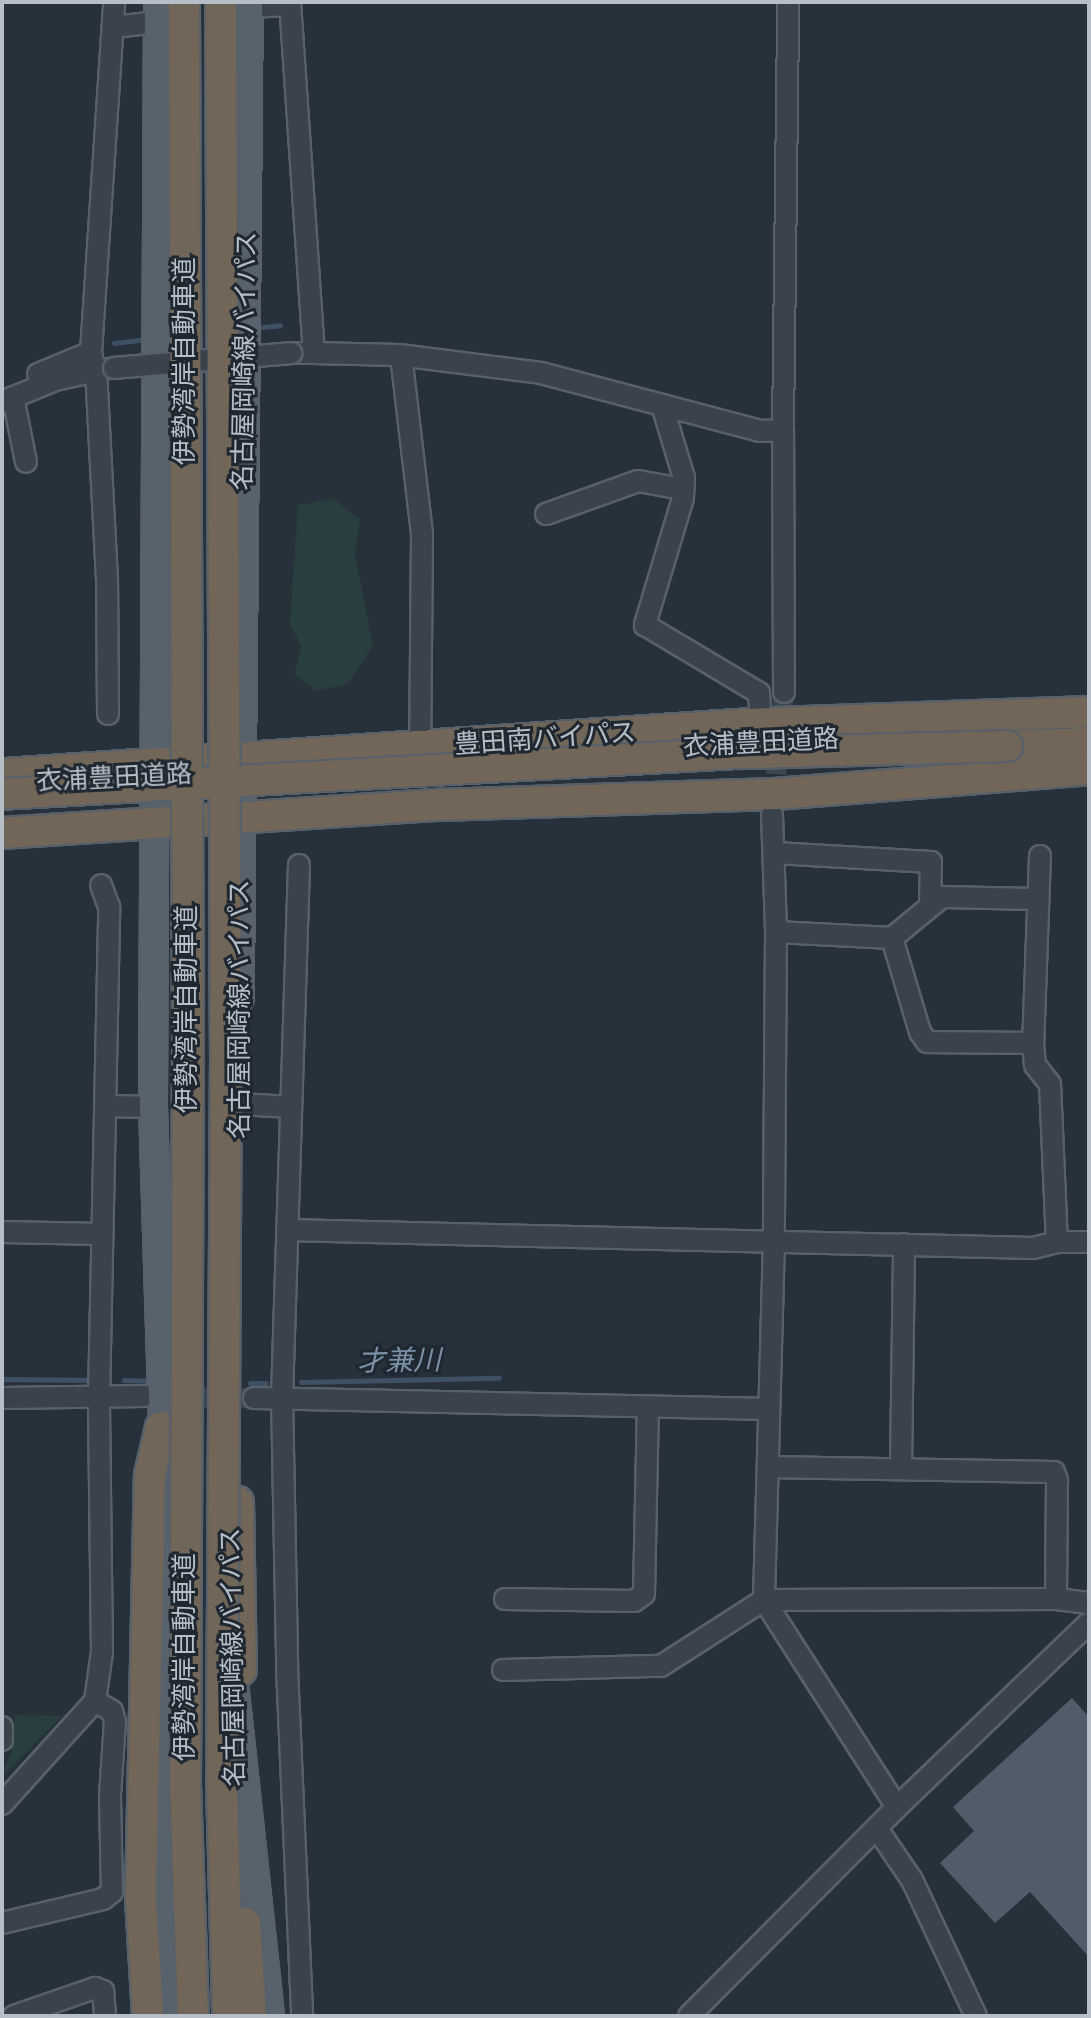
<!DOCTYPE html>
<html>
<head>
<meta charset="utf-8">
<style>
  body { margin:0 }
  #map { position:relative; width:1091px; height:2018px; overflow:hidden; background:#27313c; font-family:Cabin,"Noto Sans JP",sans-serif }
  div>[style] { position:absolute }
  .green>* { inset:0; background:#293e3e }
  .stream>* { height:5px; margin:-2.5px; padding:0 2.5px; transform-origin:2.5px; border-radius:2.5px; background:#3e5063 }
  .building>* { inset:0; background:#505c67 }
  .minor-tunnel>* { height:20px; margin-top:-10px; transform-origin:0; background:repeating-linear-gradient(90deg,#3c4651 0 20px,transparent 0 30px) }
  .roads { filter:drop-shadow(2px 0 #58616a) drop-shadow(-2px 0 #58616a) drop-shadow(0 2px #58616a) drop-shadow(0 -2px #58616a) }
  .minor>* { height:20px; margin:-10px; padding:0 10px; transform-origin:10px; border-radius:10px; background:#3a434c }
  .major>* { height:26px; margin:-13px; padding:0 13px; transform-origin:13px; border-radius:13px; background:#58626c }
  .highway>* { height:30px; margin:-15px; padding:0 15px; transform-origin:15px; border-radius:15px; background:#726658 }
  .bridges { filter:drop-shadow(2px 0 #58616a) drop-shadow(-2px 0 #58616a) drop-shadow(0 2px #58616a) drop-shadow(0 -2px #58616a) }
  .minor-bridge>* { height:20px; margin:-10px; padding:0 10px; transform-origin:10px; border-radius:10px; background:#3a434c }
  .highway-bridge>* { height:30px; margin:-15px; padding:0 15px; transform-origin:15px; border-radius:15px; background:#726658 }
  span { translate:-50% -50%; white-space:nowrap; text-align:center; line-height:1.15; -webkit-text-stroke:6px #1f2831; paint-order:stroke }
  .street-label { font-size:26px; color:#b6bec7 }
  .water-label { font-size:28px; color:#7a91a8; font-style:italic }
  .frame { position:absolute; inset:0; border:4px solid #b6bec7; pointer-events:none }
</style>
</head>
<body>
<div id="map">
  <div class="green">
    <div style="clip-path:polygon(334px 499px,360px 520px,355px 554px,373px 646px,347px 684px,316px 691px,295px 674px,301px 646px,290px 623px,298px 505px)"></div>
    <div style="clip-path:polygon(15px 1715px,62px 1716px,2px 1776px,12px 1751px)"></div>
  </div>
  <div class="stream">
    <div style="left:253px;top:328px;width:27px;rotate:-6deg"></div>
    <div style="left:114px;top:343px;width:33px;rotate:-7deg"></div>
    <div style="left:2px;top:1379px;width:90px;rotate:0.6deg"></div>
    <div style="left:124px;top:1380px;width:27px;rotate:2deg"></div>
    <div style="left:301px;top:1382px;width:198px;rotate:-1.2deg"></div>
    <div style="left:250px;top:1383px;width:16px"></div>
  </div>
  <div class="building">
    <div style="clip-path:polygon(1072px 1698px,1089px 1717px,1089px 1957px,1030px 1892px,995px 1923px,940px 1863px,974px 1831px,953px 1807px)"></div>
  </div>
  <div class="minor-tunnel">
    <div style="left:773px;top:804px;width:113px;rotate:-84.4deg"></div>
    <div style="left:174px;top:1397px;width:80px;rotate:0.7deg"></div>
  </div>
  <div class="roads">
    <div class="minor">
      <div style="left:290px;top:2px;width:341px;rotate:86.1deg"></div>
      <div style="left:313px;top:342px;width:11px;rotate:95deg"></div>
      <div style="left:312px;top:353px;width:13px;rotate:180deg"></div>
      <div style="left:249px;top:7px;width:41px;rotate:-2.8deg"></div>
      <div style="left:114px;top:27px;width:44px;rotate:-6.5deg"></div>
      <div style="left:312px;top:353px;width:87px;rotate:1.3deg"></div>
      <div style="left:399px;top:355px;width:143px;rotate:7.2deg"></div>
      <div style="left:541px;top:373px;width:227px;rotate:14.8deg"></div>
      <div style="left:760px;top:431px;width:23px;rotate:-2deg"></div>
      <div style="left:401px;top:355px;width:181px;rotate:83.3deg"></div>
      <div style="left:422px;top:535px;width:213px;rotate:90.5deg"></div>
      <div style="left:38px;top:374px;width:57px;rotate:-22.5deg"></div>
      <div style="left:13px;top:397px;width:66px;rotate:78.7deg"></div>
      <div style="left:2px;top:402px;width:57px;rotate:-22.5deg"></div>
      <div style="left:55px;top:380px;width:51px;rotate:-12.4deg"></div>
      <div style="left:662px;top:405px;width:76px;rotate:73.2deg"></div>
      <div style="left:684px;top:478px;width:20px;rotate:93deg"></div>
      <div style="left:683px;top:498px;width:133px;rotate:106.7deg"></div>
      <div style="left:645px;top:625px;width:133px;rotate:30.8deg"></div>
      <div style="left:759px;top:693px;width:30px;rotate:86deg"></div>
      <div style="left:546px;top:514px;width:98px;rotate:-19.7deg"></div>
      <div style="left:638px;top:481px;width:46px;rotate:10.1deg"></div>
      <div style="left:784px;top:692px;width:262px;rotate:-90.2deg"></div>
      <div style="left:783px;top:430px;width:428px;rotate:-89.3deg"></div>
      <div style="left:108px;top:714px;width:134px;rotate:-90.4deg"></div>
      <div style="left:107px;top:580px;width:194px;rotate:-93deg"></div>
      <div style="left:97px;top:386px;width:35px;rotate:-100deg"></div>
      <div style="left:91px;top:352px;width:351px;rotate:-86.2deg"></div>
      <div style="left:772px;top:815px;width:117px;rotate:88deg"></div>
      <div style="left:776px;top:932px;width:309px;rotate:90.4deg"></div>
      <div style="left:774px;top:1241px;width:359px;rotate:91.6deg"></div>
      <div style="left:764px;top:1600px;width:246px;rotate:57.3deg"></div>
      <div style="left:775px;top:853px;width:156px;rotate:3.3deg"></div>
      <div style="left:931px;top:862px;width:44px;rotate:91.3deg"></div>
      <div style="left:1040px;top:856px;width:187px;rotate:92.1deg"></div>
      <div style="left:1033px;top:1043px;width:22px;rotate:85deg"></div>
      <div style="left:1035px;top:1065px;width:24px;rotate:52deg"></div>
      <div style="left:1050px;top:1084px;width:158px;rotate:87.5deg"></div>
      <div style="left:299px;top:865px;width:531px;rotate:91.83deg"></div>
      <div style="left:282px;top:1396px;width:272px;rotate:88.9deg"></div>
      <div style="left:287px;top:1668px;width:348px;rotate:87.5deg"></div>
      <div style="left:776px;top:932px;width:116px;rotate:3deg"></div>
      <div style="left:892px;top:938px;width:65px;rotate:-39.4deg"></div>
      <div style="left:942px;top:897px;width:94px;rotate:1.2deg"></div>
      <div style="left:892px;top:938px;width:98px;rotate:73.4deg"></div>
      <div style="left:920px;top:1032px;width:12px;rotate:55deg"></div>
      <div style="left:927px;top:1042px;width:106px;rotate:0.5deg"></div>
      <div style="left:240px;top:1104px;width:51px;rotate:3.4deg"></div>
      <div style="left:106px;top:1106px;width:47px;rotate:1.2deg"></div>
      <div style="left:287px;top:1230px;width:746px;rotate:1.38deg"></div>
      <div style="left:1033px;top:1248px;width:25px;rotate:-14deg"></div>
      <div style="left:1057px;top:1242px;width:32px"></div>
      <div style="left:2px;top:1232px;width:100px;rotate:1.1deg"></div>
      <div style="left:2px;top:1398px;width:143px;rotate:-0.8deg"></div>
      <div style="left:254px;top:1398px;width:515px;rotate:1.22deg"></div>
      <div style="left:768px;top:1467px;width:286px;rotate:1deg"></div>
      <div style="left:1054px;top:1472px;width:9px;rotate:69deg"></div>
      <div style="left:1057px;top:1480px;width:119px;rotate:90.5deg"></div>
      <div style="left:901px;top:1468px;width:224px;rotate:-89.2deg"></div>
      <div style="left:505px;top:1599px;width:129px;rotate:0.9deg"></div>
      <div style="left:634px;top:1601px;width:12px;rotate:-35deg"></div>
      <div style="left:644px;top:1594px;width:187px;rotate:-88.8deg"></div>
      <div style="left:503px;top:1670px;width:158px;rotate:-1.5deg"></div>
      <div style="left:661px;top:1666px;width:122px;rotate:-32.7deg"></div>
      <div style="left:764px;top:1600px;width:292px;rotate:-0.2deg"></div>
      <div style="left:1056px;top:1599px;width:33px;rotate:7deg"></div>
      <div style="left:2px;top:1727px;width:13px;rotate:90deg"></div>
      <div style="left:2px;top:1804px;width:139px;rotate:-47.9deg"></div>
      <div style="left:95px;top:1701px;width:49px;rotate:-81.9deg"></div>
      <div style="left:102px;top:1652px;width:254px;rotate:-90.7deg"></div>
      <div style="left:99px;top:1398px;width:491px;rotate:-88.8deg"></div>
      <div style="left:109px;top:907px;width:23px;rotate:-110deg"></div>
      <div style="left:878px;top:1830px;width:60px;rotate:55.8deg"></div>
      <div style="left:912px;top:1880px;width:150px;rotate:64.8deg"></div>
      <div style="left:2px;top:1923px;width:104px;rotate:-13.4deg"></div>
      <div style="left:103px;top:1899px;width:11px;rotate:-38deg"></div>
      <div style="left:112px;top:1892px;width:97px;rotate:-91.2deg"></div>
      <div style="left:110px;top:1795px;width:73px;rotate:-86.1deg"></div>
      <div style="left:115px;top:1722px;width:11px;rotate:-105deg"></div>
      <div style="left:112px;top:1711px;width:20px;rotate:-150deg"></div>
      <div style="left:14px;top:2016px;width:86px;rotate:-19.1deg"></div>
      <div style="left:95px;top:1988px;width:9px;rotate:21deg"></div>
      <div style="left:103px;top:1991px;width:25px;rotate:85deg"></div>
      <div style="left:689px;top:2016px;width:295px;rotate:-45.1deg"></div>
      <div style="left:897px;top:1807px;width:266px;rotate:-43.8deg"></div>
    </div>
    <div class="major">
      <div style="left:158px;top:2px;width:1105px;rotate:90.26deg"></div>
      <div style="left:153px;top:1107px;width:390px;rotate:88.2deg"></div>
      <div style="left:165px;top:1497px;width:157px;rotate:90.7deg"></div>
      <div style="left:163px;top:1654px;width:320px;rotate:88.6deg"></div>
      <div style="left:171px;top:1974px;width:42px;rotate:84.6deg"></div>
      <div style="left:240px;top:998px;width:996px;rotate:-89.48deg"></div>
      <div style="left:233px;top:1674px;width:344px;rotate:83.8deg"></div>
    </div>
    <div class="highway">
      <div style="left:1007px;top:746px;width:82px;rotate:-2.1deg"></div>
      <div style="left:2px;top:774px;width:748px;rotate:-3.83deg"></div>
      <div style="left:748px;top:724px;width:341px;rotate:-2deg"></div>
      <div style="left:2px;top:833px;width:438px;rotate:-3.7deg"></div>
      <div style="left:439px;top:805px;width:335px;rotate:-1.9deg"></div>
      <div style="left:774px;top:794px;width:316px;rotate:-4.5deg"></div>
      <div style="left:238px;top:1502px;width:168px;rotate:89deg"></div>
      <div style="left:148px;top:2016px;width:117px;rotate:-93.4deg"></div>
      <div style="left:141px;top:1899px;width:424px;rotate:-88.8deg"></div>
      <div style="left:150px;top:1475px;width:49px;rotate:-77.1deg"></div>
    </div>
  </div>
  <div class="bridges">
    <div class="minor-bridge">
      <div style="left:114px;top:368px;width:178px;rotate:-4.8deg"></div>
    </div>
    <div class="highway-bridge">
      <div style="left:184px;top:2px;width:1043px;rotate:89.78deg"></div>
      <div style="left:188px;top:1045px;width:740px;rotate:90.23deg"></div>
      <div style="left:185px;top:1785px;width:231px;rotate:88deg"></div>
      <div style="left:221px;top:2px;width:1053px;rotate:89.73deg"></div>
      <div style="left:226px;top:1055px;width:727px;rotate:90.32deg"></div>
      <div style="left:222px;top:1782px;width:234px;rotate:88.5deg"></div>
      <div style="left:2px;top:794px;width:740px;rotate:-3.18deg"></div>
      <div style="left:741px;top:753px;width:266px;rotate:-1.5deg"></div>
      <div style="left:245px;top:1923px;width:93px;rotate:86.3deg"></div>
    </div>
  </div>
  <div class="street-label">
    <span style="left:185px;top:361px;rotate:-90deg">伊勢湾岸自動車道</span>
    <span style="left:245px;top:361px;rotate:-89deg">名古屋岡崎線バイパス</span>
    <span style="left:545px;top:739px;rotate:-4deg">豊田南バイパス</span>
    <span style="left:761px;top:743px;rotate:-3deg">衣浦豊田道路</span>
    <span style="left:114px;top:778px;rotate:-3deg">衣浦豊田道路</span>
    <span style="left:187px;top:1009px;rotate:-90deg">伊勢湾岸自動車道</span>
    <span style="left:240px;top:1009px;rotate:-90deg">名古屋岡崎線バイパス</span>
    <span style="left:185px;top:1657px;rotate:-90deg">伊勢湾岸自動車道</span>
    <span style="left:233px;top:1657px;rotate:-91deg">名古屋岡崎線バイパス</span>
  </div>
  <div class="water-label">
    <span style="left:399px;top:1360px;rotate:-1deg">才兼川</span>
  </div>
  <div class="frame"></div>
</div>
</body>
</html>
